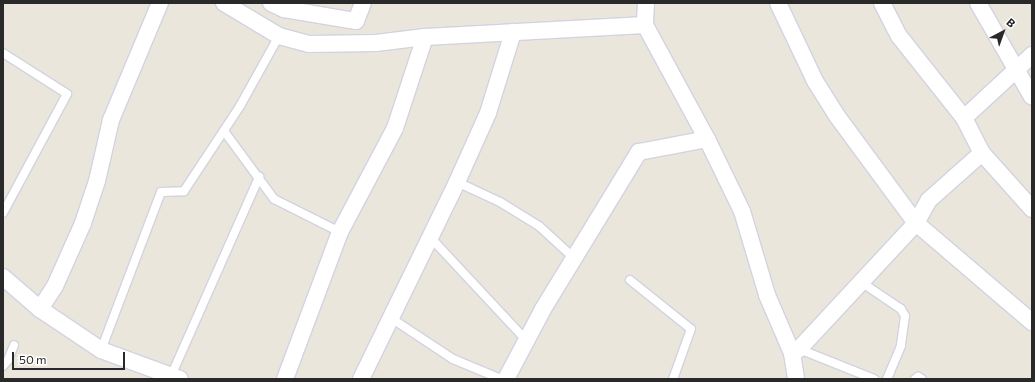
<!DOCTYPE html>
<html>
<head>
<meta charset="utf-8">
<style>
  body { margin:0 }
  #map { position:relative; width:1035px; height:382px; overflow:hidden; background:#ebe6dc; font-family:Commissioner,sans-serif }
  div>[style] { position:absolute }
  .roads { filter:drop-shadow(1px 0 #d2d3e1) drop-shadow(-1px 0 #d2d3e1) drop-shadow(0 1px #d2d3e1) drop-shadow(0 -1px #d2d3e1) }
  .service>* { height:8px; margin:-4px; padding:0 4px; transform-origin:4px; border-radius:4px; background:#fff }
  .minor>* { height:16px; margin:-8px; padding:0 8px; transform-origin:8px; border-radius:8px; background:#fff }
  span { translate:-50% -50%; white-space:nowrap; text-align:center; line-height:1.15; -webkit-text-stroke:3.5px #fff; paint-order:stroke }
  .frame { position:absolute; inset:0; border:4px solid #292929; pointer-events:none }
  .north { position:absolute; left:983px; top:12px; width:40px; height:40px; -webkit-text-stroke:3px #fff; paint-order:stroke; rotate:41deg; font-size:11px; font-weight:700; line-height:16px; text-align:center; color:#292929 }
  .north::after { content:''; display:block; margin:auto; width:14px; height:18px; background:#292929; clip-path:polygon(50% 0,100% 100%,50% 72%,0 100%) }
  .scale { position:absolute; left:12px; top:352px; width:113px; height:18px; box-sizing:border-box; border:2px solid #292929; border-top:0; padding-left:5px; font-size:12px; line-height:14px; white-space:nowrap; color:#292929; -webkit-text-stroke:3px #fff; paint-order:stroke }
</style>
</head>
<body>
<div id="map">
  <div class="roads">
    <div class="service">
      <div style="left:3px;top:53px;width:76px;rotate:32.6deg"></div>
      <div style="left:67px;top:94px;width:135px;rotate:118.3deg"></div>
      <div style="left:224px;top:131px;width:84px;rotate:53.7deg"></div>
      <div style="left:274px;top:199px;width:74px;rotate:26.6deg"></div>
      <div style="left:457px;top:182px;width:47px;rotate:24.9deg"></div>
      <div style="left:500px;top:202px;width:46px;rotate:31.6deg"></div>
      <div style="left:539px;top:226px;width:47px;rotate:42.4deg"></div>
      <div style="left:430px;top:237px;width:141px;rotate:47deg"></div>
      <div style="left:630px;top:280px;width:78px;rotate:38.8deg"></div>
      <div style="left:691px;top:329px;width:53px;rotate:109.8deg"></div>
      <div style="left:861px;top:282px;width:48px;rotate:34deg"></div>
      <div style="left:901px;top:309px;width:8px;rotate:60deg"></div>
      <div style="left:905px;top:316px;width:30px;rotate:98deg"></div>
      <div style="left:901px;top:346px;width:36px;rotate:113deg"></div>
      <div style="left:391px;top:318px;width:74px;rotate:33.5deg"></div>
      <div style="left:453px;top:359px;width:52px;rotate:22.6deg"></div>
      <div style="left:799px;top:349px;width:81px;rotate:21.8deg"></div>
      <div style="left:101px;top:350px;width:169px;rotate:-69.2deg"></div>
      <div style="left:161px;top:192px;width:23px;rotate:-2deg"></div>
      <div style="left:184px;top:191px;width:102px;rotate:-56.6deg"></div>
      <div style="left:240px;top:106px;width:80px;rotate:-60.9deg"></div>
      <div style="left:3px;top:366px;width:8px;rotate:-50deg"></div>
      <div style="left:8px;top:360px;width:16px;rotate:-68deg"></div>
      <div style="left:171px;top:376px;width:218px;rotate:-66.1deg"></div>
      <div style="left:915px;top:379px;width:4px;rotate:-34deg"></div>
      <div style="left:918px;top:377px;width:4px;rotate:27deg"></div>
    </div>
    <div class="minor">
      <div style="left:224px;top:3px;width:64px;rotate:31deg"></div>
      <div style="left:279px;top:36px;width:31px;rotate:15deg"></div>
      <div style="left:309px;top:44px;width:67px;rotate:-0.9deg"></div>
      <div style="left:376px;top:43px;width:49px;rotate:-7deg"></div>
      <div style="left:425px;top:37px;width:220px;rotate:-3.1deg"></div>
      <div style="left:271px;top:3px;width:14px;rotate:25deg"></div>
      <div style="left:284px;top:9px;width:73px;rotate:9.5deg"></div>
      <div style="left:356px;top:21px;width:19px;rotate:-69deg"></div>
      <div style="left:646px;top:3px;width:22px;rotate:93deg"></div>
      <div style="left:645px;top:25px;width:130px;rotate:61.5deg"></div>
      <div style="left:707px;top:139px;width:80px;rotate:64.1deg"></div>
      <div style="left:742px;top:211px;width:88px;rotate:73.4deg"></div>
      <div style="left:767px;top:295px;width:63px;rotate:66.7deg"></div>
      <div style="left:792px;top:353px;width:26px;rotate:81deg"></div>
      <div style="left:778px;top:3px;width:86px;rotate:64.6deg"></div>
      <div style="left:815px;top:81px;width:41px;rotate:57.8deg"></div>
      <div style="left:837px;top:116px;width:133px;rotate:53.6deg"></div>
      <div style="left:916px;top:223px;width:153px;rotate:40.5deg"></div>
      <div style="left:882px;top:3px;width:37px;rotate:63deg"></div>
      <div style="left:899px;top:36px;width:105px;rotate:51.6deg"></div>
      <div style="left:964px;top:118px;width:39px;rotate:63deg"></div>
      <div style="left:982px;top:153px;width:75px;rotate:48.2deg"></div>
      <div style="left:978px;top:3px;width:108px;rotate:60.1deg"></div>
      <div style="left:964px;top:118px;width:93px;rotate:-42.8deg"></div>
      <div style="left:3px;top:277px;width:49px;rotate:40.9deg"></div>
      <div style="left:40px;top:309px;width:73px;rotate:33.9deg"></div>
      <div style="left:101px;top:350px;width:84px;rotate:20.2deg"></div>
      <div style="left:40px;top:309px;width:27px;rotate:-57deg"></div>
      <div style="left:55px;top:286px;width:69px;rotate:-66deg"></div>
      <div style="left:83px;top:223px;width:44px;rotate:-71.6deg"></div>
      <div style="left:97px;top:181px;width:63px;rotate:-77.1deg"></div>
      <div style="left:111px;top:120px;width:127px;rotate:-67.3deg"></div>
      <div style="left:792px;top:353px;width:8px;rotate:-30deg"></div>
      <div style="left:799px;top:349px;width:172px;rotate:-47.1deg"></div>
      <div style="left:916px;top:223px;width:26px;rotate:-61deg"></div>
      <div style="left:929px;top:200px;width:71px;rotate:-41.6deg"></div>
      <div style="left:285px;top:379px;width:157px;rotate:-69.5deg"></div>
      <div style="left:340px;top:232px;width:118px;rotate:-62.1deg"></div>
      <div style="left:395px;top:128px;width:96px;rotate:-71.8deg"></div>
      <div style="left:361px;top:379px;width:219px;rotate:-64deg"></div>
      <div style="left:457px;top:182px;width:76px;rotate:-65.8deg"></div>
      <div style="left:488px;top:113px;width:85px;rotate:-72.8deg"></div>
      <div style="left:506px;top:379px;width:79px;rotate:-62.1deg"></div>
      <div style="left:543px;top:309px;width:184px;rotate:-58.6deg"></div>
      <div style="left:639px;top:152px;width:69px;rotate:-10.8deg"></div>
    </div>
  </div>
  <div class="frame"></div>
  <div class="north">B</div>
  <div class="scale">50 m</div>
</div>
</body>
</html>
